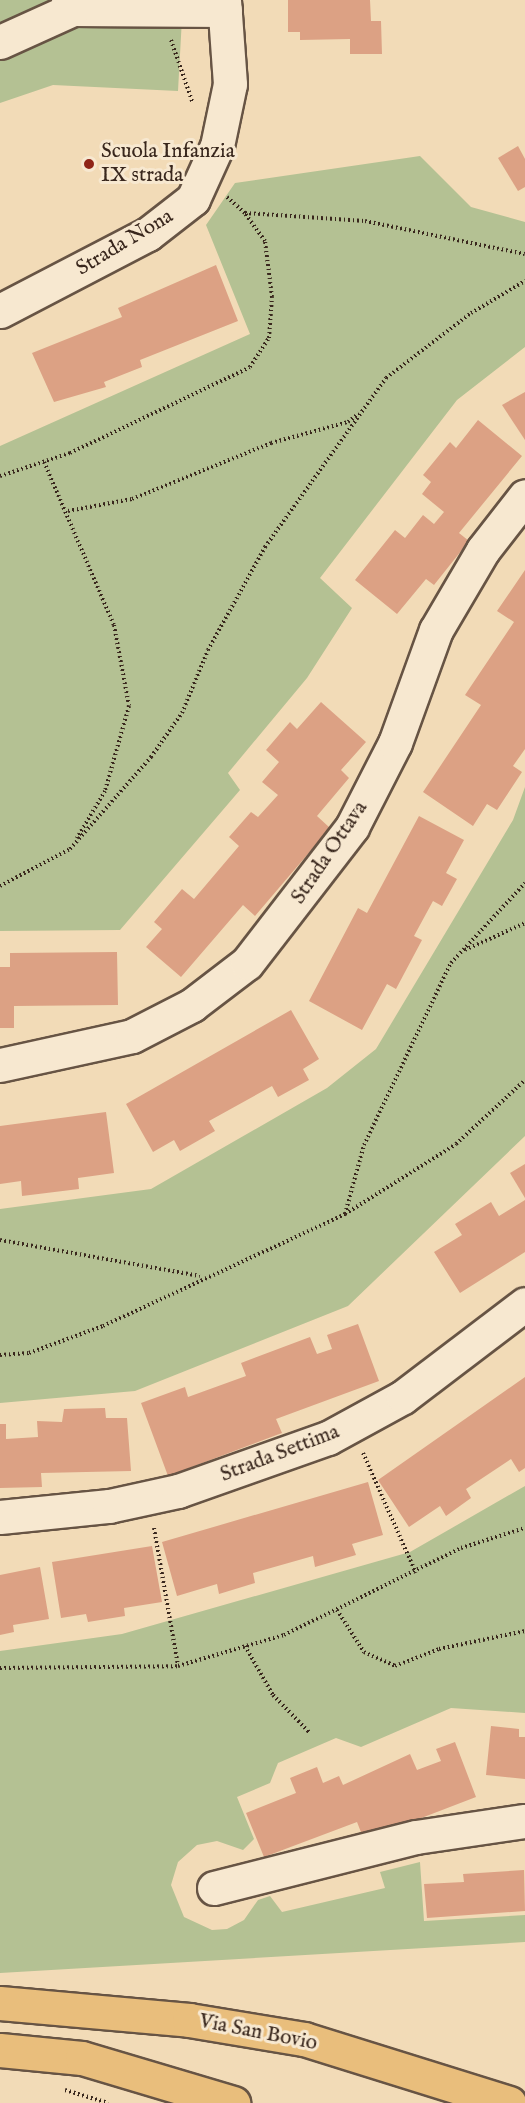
<!DOCTYPE html>
<html>
<head>
<meta charset="utf-8">
<style>
  body { margin:0 }
  #map { position:relative; width:525px; height:2103px; overflow:hidden; background:#f2dbb7; font-family:"IM FELL English",serif }
  div>[style] { position:absolute }
  .green>* { inset:0; background:#b4c193 }
  .building>* { inset:0; background:#dca184 }
  .path>* { height:4px; margin-top:-2px; transform-origin:0; background:repeating-linear-gradient(90deg,#39271d 0 1.5px,transparent 0 4.5px) }
  .roads { filter:drop-shadow(2px 0 #675444) drop-shadow(-2px 0 #675444) drop-shadow(0 2px #675444) drop-shadow(0 -2px #675444) }
  .minor>* { height:33px; margin:-16.5px; padding:0 16.5px; transform-origin:16.5px; border-radius:16.5px; background:#f7e8d0 }
  .major>* { height:33px; margin:-16.5px; padding:0 16.5px; transform-origin:16.5px; border-radius:16.5px; background:#e9be7c }
  .dots>* { width:16px; height:16px; translate:-50% -50%; box-sizing:border-box; border:3px solid #f7e8d0; border-radius:50% }
  span { translate:-50% -50%; white-space:nowrap; text-align:center; line-height:1.15; -webkit-text-stroke:6px #f7e8d0; paint-order:stroke }
  .poi-label { font-size:21px; color:#39271d }
  .left { translate:0 -50%; text-align:left }
  .street-label { font-size:21px; color:#39271d }
</style>
</head>
<body>
<div id="map">
  <div class="green">
    <div style="clip-path:polygon(0 0,183px 0,178px 91px,53px 85px,0 103px)"></div>
    <div style="clip-path:polygon(420px 156px,471px 207px,525px 222px,525px 347px,457px 400px,320px 578px,352px 608px,307px 678px,228px 773px,240px 790px,120px 930px,0 931px,0 446px,250px 334px,206px 225px,235px 183px)"></div>
    <div style="clip-path:polygon(525px 787px,525px 1136px,348px 1306px,135px 1391px,0 1403px,0 1209px,151px 1189px,327px 1088px,376px 1049px,513px 820px)"></div>
    <div style="clip-path:polygon(525px 1486px,525px 1713px,451px 1708px,361px 1747px,336px 1738px,278px 1763px,270px 1783px,237px 1797px,254px 1839px,243px 1850px,217px 1841px,197px 1845px,178px 1862px,171px 1885px,184px 1917px,212px 1930px,227px 1929px,244px 1920px,258px 1900px,270px 1896px,282px 1912px,385px 1888px,380px 1872px,420px 1862px,424px 1921px,525px 1915px,525px 1942px,0 1973px,0 1651px,122px 1634px,410px 1552px)"></div>
  </div>
  <div class="building">
    <div style="clip-path:polygon(288px 0,370px 0,371px 21px,381px 21px,382px 54px,350px 54px,350px 39px,300px 40px,300px 32px,288px 32px)"></div>
    <div style="clip-path:polygon(518px 146px,525px 159px,525px 187px,518px 191px,498px 158px)"></div>
    <div style="clip-path:polygon(216px 265px,238px 321px,140px 360px,142px 367px,104px 382px,106px 387px,54px 402px,32px 353px,122px 317px,118px 308px)"></div>
    <div style="clip-path:polygon(525px 392px,525px 440px,502px 405px)"></div>
    <div style="clip-path:polygon(478px 420px,522px 456px,459px 533px,469px 541px,434px 585px,426px 579px,397px 614px,355px 580px,395px 530px,405px 538px,423px 515px,434px 524px,444px 512px,422px 494px,431px 482px,423px 475px,450px 442px,456px 448px)"></div>
    <div style="clip-path:polygon(525px 570px,525px 749px,513px 766px,522px 772px,497px 810px,487px 804px,473px 826px,423px 792px,481px 705px,465px 695px,514px 622px,497px 611px)"></div>
    <div style="clip-path:polygon(321px 702px,366px 742px,341px 770px,349px 778px,317px 816px,330px 828px,255px 916px,243px 905px,181px 977px,146px 947px,162px 929px,154px 922px,182px 889px,194px 899px,239px 846px,229px 837px,251px 812px,258px 817px,278px 795px,262px 782px,279px 762px,266px 750px,290px 722px,297px 729px)"></div>
    <div style="clip-path:polygon(419px 816px,464px 840px,446px 873px,457px 879px,442px 906px,433px 901px,414px 936px,422px 940px,396px 989px,387px 984px,362px 1030px,309px 1001px,358px 908px,367px 913px)"></div>
    <div style="clip-path:polygon(117px 952px,118px 1005px,14px 1006px,14px 1028px,0 1028px,0 967px,10px 967px,10px 953px)"></div>
    <div style="clip-path:polygon(291px 1010px,319px 1059px,303px 1069px,309px 1080px,278px 1097px,272px 1086px,209px 1121px,215px 1131px,180px 1151px,174px 1140px,153px 1152px,126px 1104px)"></div>
    <div style="clip-path:polygon(106px 1112px,114px 1173px,78px 1178px,79px 1189px,22px 1196px,21px 1181px,0 1184px,0 1126px)"></div>
    <div style="clip-path:polygon(525px 1164px,525px 1198px,510px 1173px)"></div>
    <div style="clip-path:polygon(525px 1200px,525px 1252px,460px 1293px,434px 1252px,462px 1235px,455px 1224px,491px 1202px,499px 1216px)"></div>
    <div style="clip-path:polygon(358px 1324px,379px 1381px,276px 1419px,282px 1433px,168px 1476px,141px 1403px,185px 1387px,188px 1397px,246px 1376px,241px 1363px,310px 1337px,317px 1354px,332px 1349px,327px 1335px)"></div>
    <div style="clip-path:polygon(525px 1377px,525px 1468px,519px 1472px,511px 1459px,466px 1489px,471px 1498px,446px 1516px,440px 1506px,409px 1527px,378px 1480px)"></div>
    <div style="clip-path:polygon(105px 1408px,106px 1418px,127px 1418px,131px 1471px,41px 1473px,42px 1487px,0 1488px,0 1424px,6px 1424px,6px 1439px,38px 1437px,37px 1421px,62px 1422px,64px 1409px)"></div>
    <div style="clip-path:polygon(368px 1482px,383px 1535px,352px 1544px,356px 1555px,315px 1567px,313px 1556px,253px 1573px,255px 1583px,219px 1594px,217px 1584px,177px 1596px,162px 1542px)"></div>
    <div style="clip-path:polygon(152px 1546px,162px 1602px,124px 1608px,125px 1616px,88px 1622px,86px 1614px,61px 1618px,52px 1562px)"></div>
    <div style="clip-path:polygon(40px 1567px,49px 1619px,13px 1625px,14px 1632px,0 1635px,0 1575px)"></div>
    <div style="clip-path:polygon(491px 1726px,519px 1729px,519px 1737px,525px 1737px,525px 1779px,486px 1775px)"></div>
    <div style="clip-path:polygon(455px 1742px,476px 1797px,364px 1840px,357px 1822px,264px 1857px,246px 1813px,296px 1793px,290px 1778px,317px 1767px,323px 1783px,339px 1776px,343px 1785px,410px 1754px,417px 1770px,441px 1761px,436px 1749px)"></div>
    <div style="clip-path:polygon(524px 1870px,525px 1911px,427px 1918px,424px 1884px,464px 1882px,463px 1874px)"></div>
  </div>
  <div class="path">
    <div style="left:171px;top:40px;width:65px;rotate:71deg"></div>
    <div style="left:227px;top:197px;width:24px;rotate:42deg"></div>
    <div style="left:245px;top:213px;width:120px;rotate:3.8deg"></div>
    <div style="left:365px;top:221px;width:163px;rotate:11.7deg"></div>
    <div style="left:44px;top:462px;width:177px;rotate:66.8deg"></div>
    <div style="left:114px;top:625px;width:82px;rotate:79.5deg"></div>
    <div style="left:129px;top:706px;width:88px;rotate:105.8deg"></div>
    <div style="left:105px;top:791px;width:55px;rotate:120.8deg"></div>
    <div style="left:0;top:476px;width:74px;rotate:-18.2deg"></div>
    <div style="left:70px;top:453px;width:199px;rotate:-25.5deg"></div>
    <div style="left:250px;top:367px;width:35px;rotate:-57deg"></div>
    <div style="left:269px;top:338px;width:41px;rotate:-85.8deg"></div>
    <div style="left:272px;top:297px;width:56px;rotate:-97.1deg"></div>
    <div style="left:265px;top:241px;width:34px;rotate:-126deg"></div>
    <div style="left:68px;top:511px;width:65px;rotate:-10.6deg"></div>
    <div style="left:132px;top:499px;width:150px;rotate:-21.9deg"></div>
    <div style="left:271px;top:443px;width:80px;rotate:-15.3deg"></div>
    <div style="left:348px;top:422px;width:14px;rotate:-39deg"></div>
    <div style="left:0;top:886px;width:79px;rotate:-27.9deg"></div>
    <div style="left:70px;top:849px;width:123px;rotate:-48.6deg"></div>
    <div style="left:151px;top:757px;width:54px;rotate:-54.8deg"></div>
    <div style="left:182px;top:713px;width:68px;rotate:-67.6deg"></div>
    <div style="left:208px;top:650px;width:118px;rotate:-61deg"></div>
    <div style="left:265px;top:547px;width:208px;rotate:-54.4deg"></div>
    <div style="left:386px;top:378px;width:107px;rotate:-37.4deg"></div>
    <div style="left:471px;top:313px;width:63px;rotate:-30.7deg"></div>
    <div style="left:465px;top:950px;width:66px;rotate:-24.2deg"></div>
    <div style="left:345px;top:1214px;width:72px;rotate:-74.6deg"></div>
    <div style="left:364px;top:1145px;width:202px;rotate:-64.5deg"></div>
    <div style="left:451px;top:963px;width:109px;rotate:-47.2deg"></div>
    <div style="left:0;top:1240px;width:203px;rotate:10.2deg"></div>
    <div style="left:0;top:1355px;width:29px;rotate:-4deg"></div>
    <div style="left:29px;top:1353px;width:79px;rotate:-20deg"></div>
    <div style="left:103px;top:1326px;width:267px;rotate:-24.8deg"></div>
    <div style="left:345px;top:1214px;width:131px;rotate:-32.2deg"></div>
    <div style="left:456px;top:1144px;width:94px;rotate:-42.8deg"></div>
    <div style="left:363px;top:1453px;width:131px;rotate:66.2deg"></div>
    <div style="left:154px;top:1528px;width:140px;rotate:80.1deg"></div>
    <div style="left:337px;top:1610px;width:50px;rotate:57.3deg"></div>
    <div style="left:364px;top:1652px;width:34px;rotate:24deg"></div>
    <div style="left:395px;top:1666px;width:47px;rotate:-21.1deg"></div>
    <div style="left:439px;top:1649px;width:88px;rotate:-11.8deg"></div>
    <div style="left:245px;top:1646px;width:56px;rotate:60.3deg"></div>
    <div style="left:273px;top:1695px;width:52px;rotate:45.8deg"></div>
    <div style="left:0;top:1668px;width:178px;rotate:-0.6deg"></div>
    <div style="left:178px;top:1666px;width:110px;rotate:-16.3deg"></div>
    <div style="left:284px;top:1635px;width:197px;rotate:-26.2deg"></div>
    <div style="left:461px;top:1548px;width:67px;rotate:-17.4deg"></div>
    <div style="left:65px;top:2090px;width:45px;rotate:16.8deg"></div>
  </div>
  <div class="roads">
    <div class="minor">
      <div style="left:68px;top:0;width:10px;rotate:61deg"></div>
      <div style="left:73px;top:9px;width:152px;rotate:0.4deg"></div>
      <div style="left:0;top:42px;width:80px;rotate:-24.3deg"></div>
      <div style="left:0;top:311px;width:167px;rotate:-27.5deg"></div>
      <div style="left:148px;top:234px;width:57px;rotate:-37.9deg"></div>
      <div style="left:193px;top:199px;width:58px;rotate:-65.6deg"></div>
      <div style="left:217px;top:146px;width:63px;rotate:-78.2deg"></div>
      <div style="left:230px;top:84px;width:84px;rotate:-94.1deg"></div>
      <div style="left:0;top:1065px;width:135px;rotate:-12.4deg"></div>
      <div style="left:132px;top:1036px;width:68px;rotate:-27.3deg"></div>
      <div style="left:192px;top:1005px;width:69px;rotate:-37.4deg"></div>
      <div style="left:247px;top:963px;width:172px;rotate:-52.3deg"></div>
      <div style="left:352px;top:827px;width:94px;rotate:-62.9deg"></div>
      <div style="left:395px;top:743px;width:120px;rotate:-70.1deg"></div>
      <div style="left:436px;top:630px;width:93px;rotate:-59.6deg"></div>
      <div style="left:483px;top:550px;width:68px;rotate:-52.1deg"></div>
      <div style="left:0;top:1517px;width:110px;rotate:-5.8deg"></div>
      <div style="left:109px;top:1506px;width:71px;rotate:-12.3deg"></div>
      <div style="left:178px;top:1491px;width:159px;rotate:-19.5deg"></div>
      <div style="left:328px;top:1438px;width:85px;rotate:-28.7deg"></div>
      <div style="left:403px;top:1397px;width:153px;rotate:-37.3deg"></div>
      <div style="left:214px;top:1888px;width:208px;rotate:-14.2deg"></div>
      <div style="left:416px;top:1837px;width:110px;rotate:-8.4deg"></div>
    </div>
    <div class="major">
      <div style="left:0;top:2003px;width:190px;rotate:5.1deg"></div>
      <div style="left:189px;top:2020px;width:117px;rotate:9.4deg"></div>
      <div style="left:304px;top:2039px;width:215px;rotate:17.3deg"></div>
      <div style="left:0;top:2050px;width:82px;rotate:5.6deg"></div>
      <div style="left:82px;top:2058px;width:158px;rotate:16.6deg"></div>
    </div>
  </div>
  <div class="dots">
    <div style="left:89px;top:164px;background:#8f2418"></div>
  </div>
  <div class="poi-label">
    <span class="left" style="left:101px;top:164px">Scuola Infanzia<br>IX strada</span>
  </div>
  <div class="street-label">
    <span style="left:125px;top:243px;rotate:-31deg">Strada Nona</span>
    <span style="left:330px;top:853px;rotate:-56deg">Strada Ottava</span>
    <span style="left:280px;top:1454px;rotate:-21deg">Strada Settima</span>
    <span style="left:258px;top:2033px;rotate:11deg">Via San Bovio</span>
  </div>
</div>
</body>
</html>
